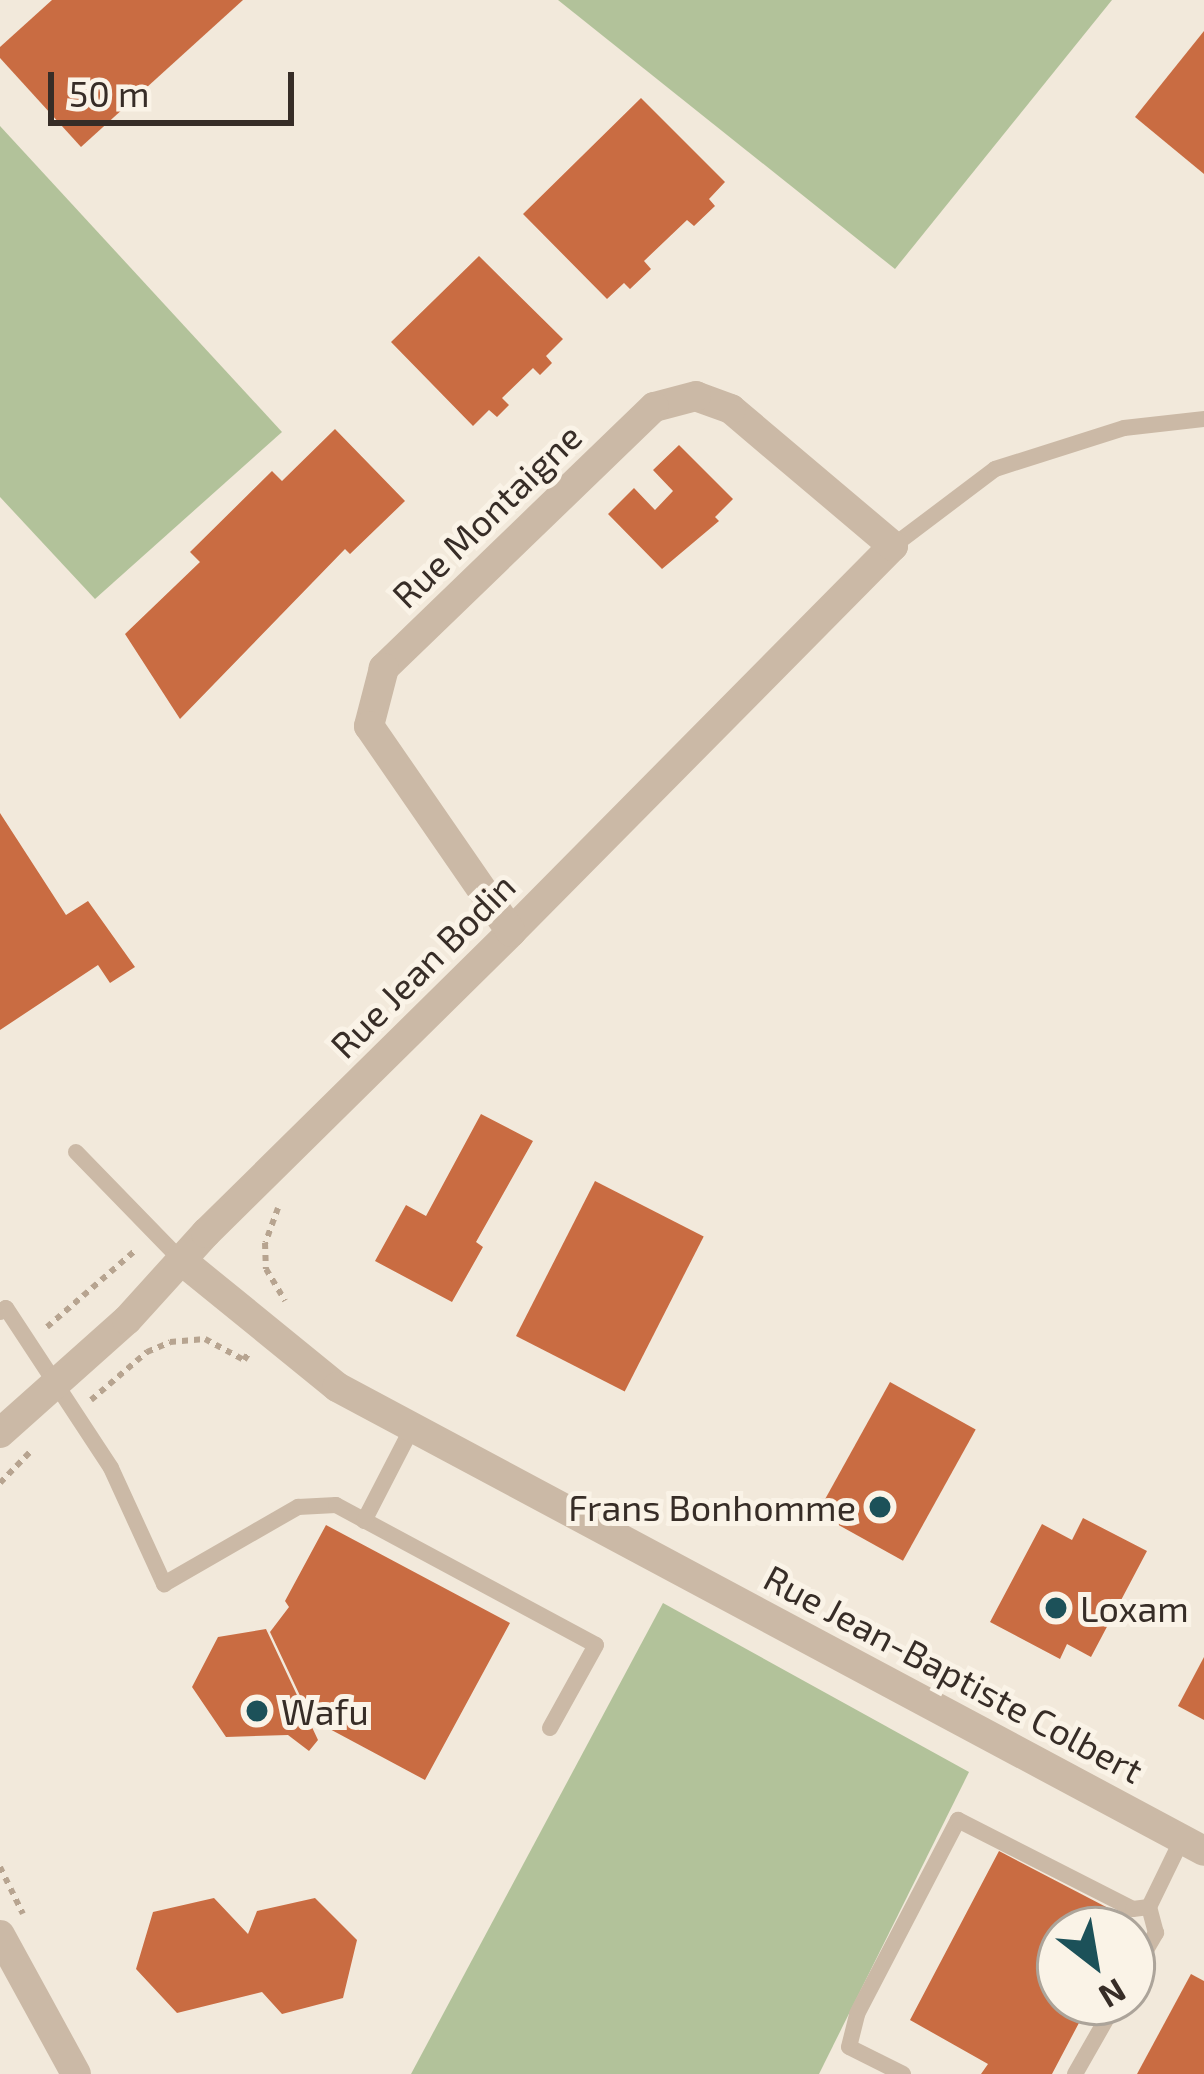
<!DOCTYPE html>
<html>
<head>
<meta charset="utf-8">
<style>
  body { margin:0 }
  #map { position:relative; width:1204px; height:2074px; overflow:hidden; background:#f2e9db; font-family:"Exo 2",sans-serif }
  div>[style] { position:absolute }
  .green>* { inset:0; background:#b2c29a }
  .building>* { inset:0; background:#c96c42; transform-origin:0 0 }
  .path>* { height:6px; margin-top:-3px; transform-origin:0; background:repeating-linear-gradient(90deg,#b7a490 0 6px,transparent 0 12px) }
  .service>* { height:16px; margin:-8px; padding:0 8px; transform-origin:8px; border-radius:8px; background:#cbb9a6 }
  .minor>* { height:30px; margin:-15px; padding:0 15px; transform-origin:15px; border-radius:15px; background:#cbb9a6 }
  .tertiary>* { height:30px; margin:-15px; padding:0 15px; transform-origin:15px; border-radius:15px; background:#cbb9a6 }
  .dots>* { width:33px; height:33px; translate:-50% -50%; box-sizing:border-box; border:6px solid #faf3e7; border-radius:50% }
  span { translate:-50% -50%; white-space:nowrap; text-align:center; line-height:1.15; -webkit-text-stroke:10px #faf3e7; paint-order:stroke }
  .street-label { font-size:36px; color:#372d27 }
  .poi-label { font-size:36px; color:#372d27 }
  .right { translate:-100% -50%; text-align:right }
  .left { translate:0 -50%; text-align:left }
  .north { position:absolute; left:1036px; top:1906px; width:120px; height:120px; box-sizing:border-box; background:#faf3e7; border:3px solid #aca49a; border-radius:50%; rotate:149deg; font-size:33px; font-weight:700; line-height:48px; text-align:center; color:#372d27 }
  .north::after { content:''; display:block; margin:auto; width:42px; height:54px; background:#1c5159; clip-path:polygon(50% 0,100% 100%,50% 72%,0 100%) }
  .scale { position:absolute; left:48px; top:72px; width:246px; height:54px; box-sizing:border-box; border:6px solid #372d27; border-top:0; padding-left:15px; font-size:36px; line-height:42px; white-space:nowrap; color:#372d27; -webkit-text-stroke:9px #faf3e7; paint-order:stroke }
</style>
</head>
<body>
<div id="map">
  <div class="green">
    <div style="clip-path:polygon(558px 0,1112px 0,895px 269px)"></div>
    <div style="clip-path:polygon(0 126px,282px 432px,95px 599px,0 497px)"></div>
    <div style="clip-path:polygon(663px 1603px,969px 1772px,819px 2074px,411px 2074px)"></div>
  </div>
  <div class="building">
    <div style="clip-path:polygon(52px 0,243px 0,81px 147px,0 58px,0 47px)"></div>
    <div style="clip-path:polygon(1204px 31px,1204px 174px,1135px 117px)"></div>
    <div style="clip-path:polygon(641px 98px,725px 182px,709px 199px,715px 206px,694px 226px,687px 220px,644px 261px,651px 269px,630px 289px,624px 283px,607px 299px,523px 214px)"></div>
    <div style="clip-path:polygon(479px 256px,563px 339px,546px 356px,552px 363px,540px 375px,533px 368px,502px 398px,509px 405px,497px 417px,489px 410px,473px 426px,391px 342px)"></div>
    <div style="clip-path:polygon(335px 429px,405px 501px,350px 554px,345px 549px,180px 719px,125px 634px,200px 562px,190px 552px,272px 471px,282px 481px)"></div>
    <div style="clip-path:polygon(679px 445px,733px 499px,715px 517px,719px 521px,662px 569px,608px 514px,634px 488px,655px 510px,673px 491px,653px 470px)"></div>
    <div style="clip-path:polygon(0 813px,66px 915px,88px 901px,135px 967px,110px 983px,98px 965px,0 1030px)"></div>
    <div style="clip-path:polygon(481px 1114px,533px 1141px,476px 1242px,483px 1247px,452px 1302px,375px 1261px,406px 1205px,426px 1216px)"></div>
    <div style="left:595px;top:1181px;width:122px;height:174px;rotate:27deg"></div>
    <div style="left:890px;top:1382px;width:98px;height:150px;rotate:29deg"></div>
    <div style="clip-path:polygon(1083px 1518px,1147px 1551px,1091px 1657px,1067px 1644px,1060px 1659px,990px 1622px,1042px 1524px,1072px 1540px)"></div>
    <div style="clip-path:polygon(326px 1525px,510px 1623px,425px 1780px,311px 1719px,270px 1632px,289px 1607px,285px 1601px)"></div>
    <div style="clip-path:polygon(266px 1629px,318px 1740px,309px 1751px,288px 1735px,226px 1737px,192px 1687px,218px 1637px)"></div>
    <div style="clip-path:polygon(1204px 1657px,1204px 1720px,1178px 1706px)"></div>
    <div style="clip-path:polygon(999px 1851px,1133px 1921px,1129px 1930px,1060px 1930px,1060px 2002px,1090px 2002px,1052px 2074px,981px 2074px,988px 2064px,910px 2020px)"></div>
    <div style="clip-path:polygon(214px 1898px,248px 1934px,257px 1911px,315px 1898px,357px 1940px,343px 1998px,282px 2014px,262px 1992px,177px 2013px,136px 1969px,153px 1912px)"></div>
    <div style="clip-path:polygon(1191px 1974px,1204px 1981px,1204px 2074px,1137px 2074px)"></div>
  </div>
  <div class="path">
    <div style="left:278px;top:1208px;width:37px;rotate:110deg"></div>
    <div style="left:265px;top:1243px;width:26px;rotate:88deg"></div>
    <div style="left:266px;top:1269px;width:37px;rotate:59deg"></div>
    <div style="left:47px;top:1327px;width:119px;rotate:-40.9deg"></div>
    <div style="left:91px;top:1400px;width:74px;rotate:-40.6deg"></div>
    <div style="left:147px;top:1352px;width:25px;rotate:-23deg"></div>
    <div style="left:170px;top:1342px;width:35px;rotate:-5deg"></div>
    <div style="left:205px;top:1339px;width:44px;rotate:28.3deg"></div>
    <div style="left:244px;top:1360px;width:7px;rotate:-56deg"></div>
    <div style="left:0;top:1483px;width:45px;rotate:-45.9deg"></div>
    <div style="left:0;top:1867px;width:52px;rotate:63.9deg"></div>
  </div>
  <div class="service">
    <div style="left:893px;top:546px;width:128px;rotate:-37deg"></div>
    <div style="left:995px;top:469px;width:135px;rotate:-17.6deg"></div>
    <div style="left:1124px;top:428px;width:81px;rotate:-6.4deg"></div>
    <div style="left:76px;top:1152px;width:151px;rotate:45.8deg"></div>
    <div style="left:0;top:1312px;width:7px;rotate:-34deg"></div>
    <div style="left:6px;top:1308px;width:191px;rotate:56.7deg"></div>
    <div style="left:111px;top:1468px;width:128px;rotate:65.4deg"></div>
    <div style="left:164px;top:1584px;width:155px;rotate:-29.9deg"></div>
    <div style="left:298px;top:1507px;width:38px;rotate:-3deg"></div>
    <div style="left:336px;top:1505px;width:295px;rotate:28.3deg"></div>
    <div style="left:596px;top:1645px;width:95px;rotate:119deg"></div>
    <div style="left:364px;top:1521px;width:105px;rotate:-62.7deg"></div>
    <div style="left:1132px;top:1974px;width:48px;rotate:-59.7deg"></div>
    <div style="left:1156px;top:1933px;width:27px;rotate:-105deg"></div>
    <div style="left:1149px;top:1907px;width:76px;rotate:-64.1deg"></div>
    <div style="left:903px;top:2074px;width:60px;rotate:-153.4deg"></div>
    <div style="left:849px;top:2047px;width:34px;rotate:-76deg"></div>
    <div style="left:857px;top:2014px;width:219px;rotate:-62.5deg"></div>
    <div style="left:958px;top:1820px;width:196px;rotate:27deg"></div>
    <div style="left:1133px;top:1909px;width:16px;rotate:-7deg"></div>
    <div style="left:1075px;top:2074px;width:83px;rotate:-60.3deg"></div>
  </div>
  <div class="minor">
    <div style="left:181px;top:1260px;width:201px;rotate:39.1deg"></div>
    <div style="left:337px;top:1387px;width:983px;rotate:28.15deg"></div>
    <div style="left:0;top:1433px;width:170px;rotate:-41.7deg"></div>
    <div style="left:127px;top:1320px;width:118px;rotate:-47.8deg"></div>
    <div style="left:206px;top:1233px;width:429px;rotate:-44.6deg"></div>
    <div style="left:511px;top:932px;width:543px;rotate:-45.3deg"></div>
    <div style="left:893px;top:546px;width:212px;rotate:-139.8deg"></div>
    <div style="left:731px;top:409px;width:37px;rotate:-160deg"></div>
    <div style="left:696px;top:396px;width:43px;rotate:165.3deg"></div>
    <div style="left:654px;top:407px;width:376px;rotate:136deg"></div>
    <div style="left:384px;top:668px;width:60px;rotate:104.5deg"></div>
    <div style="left:369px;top:726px;width:250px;rotate:55.4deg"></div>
  </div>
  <div class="tertiary">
    <div style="left:0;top:1935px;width:158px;rotate:61.3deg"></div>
  </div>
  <div class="dots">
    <div style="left:880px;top:1507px;background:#1c5159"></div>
    <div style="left:1056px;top:1608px;background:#1c5159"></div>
    <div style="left:257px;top:1711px;background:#1c5159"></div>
  </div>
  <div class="street-label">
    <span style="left:486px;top:515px;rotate:-44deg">Rue Montaigne</span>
    <span style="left:422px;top:965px;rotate:-45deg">Rue Jean Bodin</span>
    <span style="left:954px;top:1673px;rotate:28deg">Rue Jean-Baptiste Colbert</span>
  </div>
  <div class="poi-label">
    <span class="right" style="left:856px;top:1507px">Frans Bonhomme</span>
    <span class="left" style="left:1080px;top:1608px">Loxam</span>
    <span class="left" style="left:281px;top:1711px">Wafu</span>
  </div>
  <div class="north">N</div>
  <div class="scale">50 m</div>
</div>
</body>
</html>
